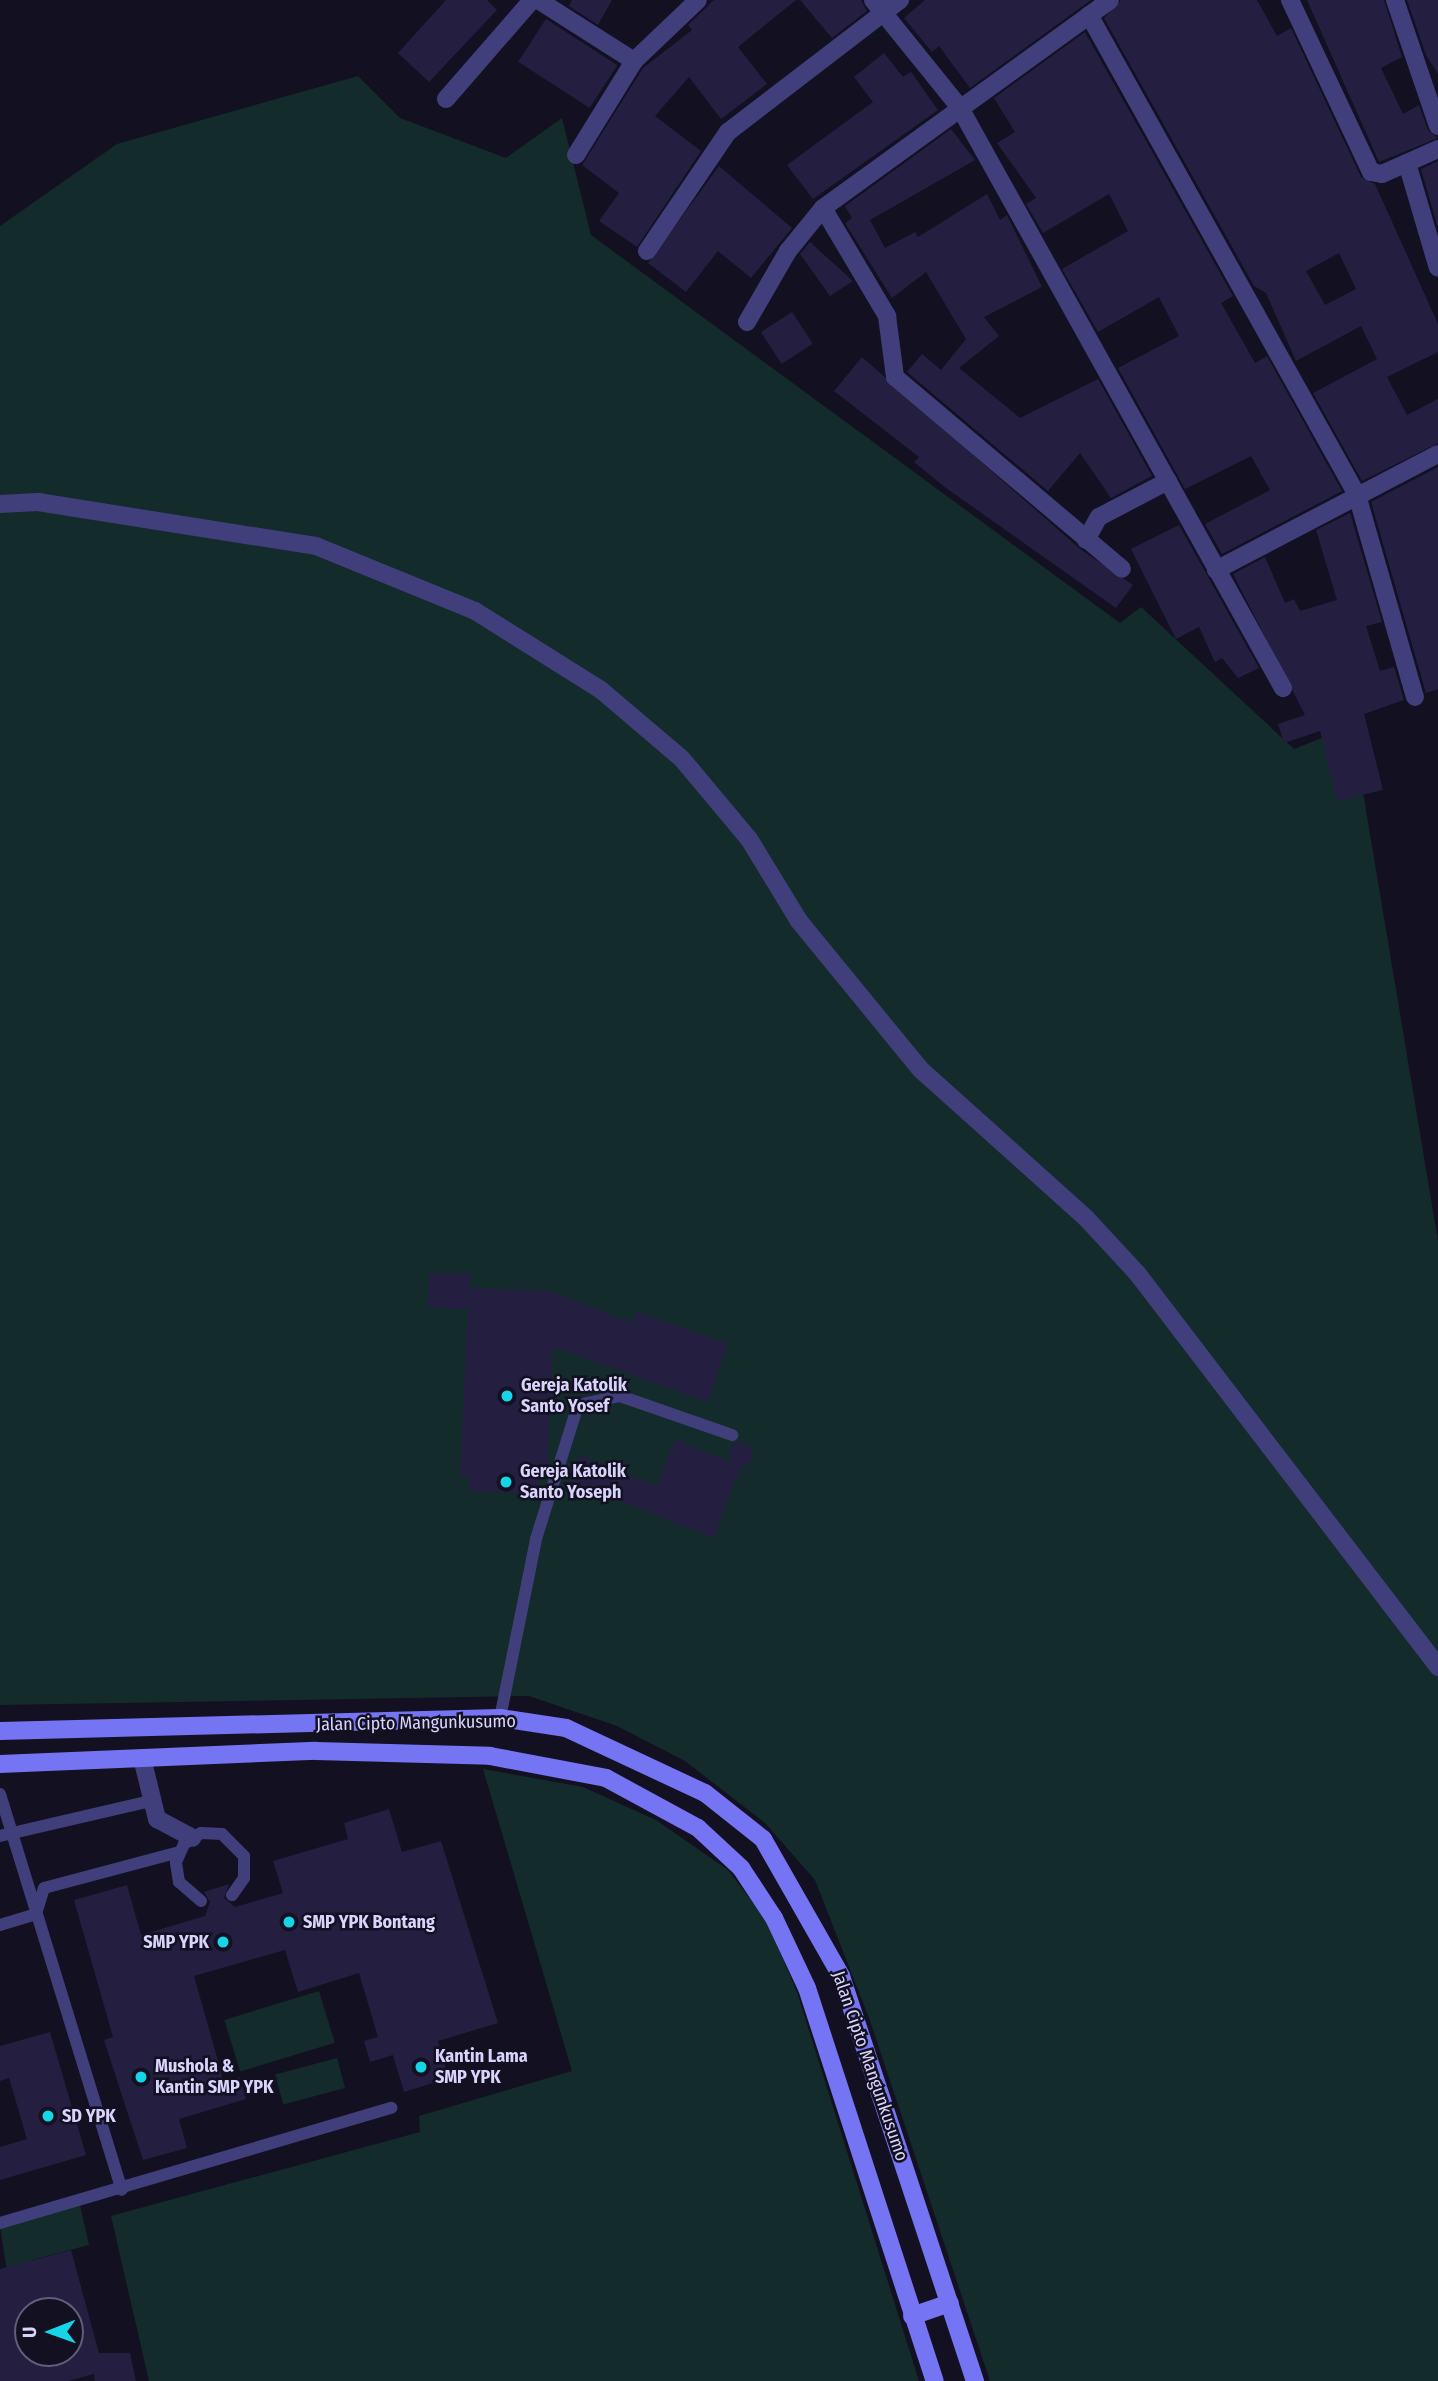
<!DOCTYPE html>
<html>
<head>
<meta charset="utf-8">
<style>
  body { margin:0 }
  #map { position:relative; width:1438px; height:2381px; overflow:hidden; background:#131022; font-family:"Fira Sans Condensed",sans-serif }
  div>[style] { position:absolute }
  .green>* { inset:0; background:#132b2a; transform-origin:0 0 }
  .building>* { inset:0; background:#241e41; transform-origin:0 0 }
  .round { border-radius:50% }
  .lane>* { height:12px; margin:-6px; padding:0 6px; transform-origin:6px; border-radius:6px; background:#403f7c }
  .street>* { height:18px; margin:-9px; padding:0 9px; transform-origin:9px; border-radius:9px; background:#403f7c }
  .secondary>* { height:18px; margin:-9px; padding:0 9px; transform-origin:9px; border-radius:9px; background:#7574f2 }
  .dots>* { width:19px; height:19px; translate:-50% -50%; box-sizing:border-box; border:4px solid #131022; border-radius:50% }
  span { translate:-50% -50%; white-space:nowrap; text-align:center; line-height:1.15; -webkit-text-stroke:5px #131022; paint-order:stroke }
  .poi-label { font-size:18px; color:#d8d4fb; font-weight:700 }
  .left { translate:0 -50%; text-align:left }
  .right { translate:-100% -50%; text-align:right }
  .street-label { font-size:18px; color:#d8d4fb }
  .north { position:absolute; left:14px; top:2297px; width:70px; height:70px; box-sizing:border-box; background:#131022; border:2px solid #625e79; border-radius:50%; rotate:269deg; font-size:19px; font-weight:700; line-height:28px; text-align:center; color:#d8d4fb }
  .north::after { content:''; display:block; margin:auto; width:24px; height:32px; background:#15d5e6; clip-path:polygon(50% 0,100% 100%,50% 72%,0 100%) }
</style>
</head>
<body>
<div id="map">
  <div class="green">
    <div style="clip-path:polygon(358px 76px,400px 118px,506px 158px,562px 118px,591px 235px,1120px 623px,1141px 607px,1294px 749px,1352px 726px,1438px 1241px,1438px 2381px,990px 2381px,869px 2018px,815px 1880px,765px 1823px,685px 1761px,617px 1726px,529px 1696px,0 1705px,0 226px,117px 144px)"></div>
    <div style="clip-path:polygon(483px 1769px,583px 1787px,656px 1820px,728px 1870px,766px 1920px,797px 1992px,919px 2381px,149px 2381px,111px 2216px,420px 2132px,419px 2116px,572px 2071px)"></div>
    <div style="left:319px;top:1991px;width:54px;height:99px;rotate:73deg"></div>
    <div style="left:337px;top:2058px;width:31px;height:64px;rotate:75deg"></div>
    <div style="clip-path:polygon(80px 2205px,89px 2245px,32px 2260px,10px 2292px,0 2226px)"></div>
  </div>
  <div class="building">
    <div style="clip-path:polygon(446px 0,487px 0,497px 10px,429px 82px,398px 53px)"></div>
    <div style="clip-path:polygon(572px 0,612px 0,598px 25px,569px 6px)"></div>
    <div style="clip-path:polygon(714px 0,796px 0,738px 47px,767px 84px,721px 119px,689px 77px,655px 116px,701px 151px,637px 247px,599px 221px,619px 193px,582px 165px,643px 68px,692px 30px,688px 25px)"></div>
    <div style="clip-path:polygon(800px 0,861px 0,867px 11px,832px 38px)"></div>
    <div style="clip-path:polygon(925px 0,1091px 0,970px 88px,939px 46px,932px 52px,904px 18px)"></div>
    <div style="clip-path:polygon(evenodd,1121px 0,1257px 0,1277px 36px,1291px 28px,1361px 177px,1375px 184px,1438px 324px,1438px 352px,1387px 377px,1407px 415px,1438px 399px,1438px 443px,1362px 481px,1313px 393px,1377px 359px,1361px 326px,1296px 361px,1266px 293px,1254px 286px,1104px 18px,1121px 0,1339px 253px,1356px 289px,1325px 305px,1306px 271px,1339px 253px)"></div>
    <div style="clip-path:polygon(1307px 0,1384px 0,1402px 57px,1381px 68px,1403px 114px,1419px 105px,1428px 130px,1438px 138px,1379px 162px)"></div>
    <div style="clip-path:polygon(1407px 0,1438px 0,1438px 74px,1426px 55px)"></div>
    <div style="left:546px;top:19px;width:85px;height:51px;rotate:33deg"></div>
    <div style="clip-path:polygon(1085px 32px,1233px 296px,1221px 303px,1255px 363px,1267px 356px,1342px 491px,1222px 554px,1205px 524px,1270px 490px,1251px 456px,1185px 489px,1118px 368px,1179px 336px,1159px 297px,1098px 332px,1062px 269px,1128px 231px,1109px 194px,1043px 233px,1026px 204px,1036px 198px,997px 143px,1015px 132px,994px 98px)"></div>
    <div style="clip-path:polygon(884px 53px,903px 77px,911px 72px,938px 110px,813px 199px,787px 165px,873px 102px,854px 77px)"></div>
    <div style="clip-path:polygon(951px 129px,975px 160px,870px 220px,885px 248px,915px 232px,918px 237px,987px 194px,1000px 220px,1007px 215px,1042px 287px,984px 317px,999px 336px,959px 368px,1020px 418px,1098px 379px,1152px 476px,1111px 498px,1080px 453px,1048px 491px,907px 372px,922px 354px,941px 370px,966px 339px,926px 272px,892px 298px,845px 223px,852px 218px,845px 206px)"></div>
    <div style="clip-path:polygon(1438px 161px,1438px 225px,1437px 225px,1421px 169px)"></div>
    <div style="clip-path:polygon(719px 166px,792px 228px,751px 278px,718px 251px,686px 292px,648px 263px)"></div>
    <div style="clip-path:polygon(810px 242px,853px 281px,830px 296px,800px 254px)"></div>
    <div style="left:792px;top:312px;width:38px;height:37px;rotate:57deg"></div>
    <div style="clip-path:polygon(862px 357px,1080px 549px,1133px 585px,1116px 608px,946px 488px,914px 462px,919px 457px,834px 391px)"></div>
    <div style="clip-path:polygon(1438px 467px,1438px 689px,1426px 693px,1371px 502px)"></div>
    <div style="clip-path:polygon(1350px 513px,1382px 622px,1366px 626px,1380px 671px,1394px 667px,1404px 700px,1364px 714px,1383px 790px,1337px 801px,1320px 731px,1284px 743px,1278px 724px,1305px 715px,1233px 574px,1265px 557px,1285px 603px,1294px 599px,1300px 611px,1337px 600px,1316px 530px)"></div>
    <div style="clip-path:polygon(1179px 525px,1259px 668px,1238px 678px,1222px 658px,1215px 662px,1199px 627px,1176px 639px,1131px 549px)"></div>
    <div style="clip-path:polygon(429px 1273px,471px 1273px,470px 1288px,550px 1291px,632px 1323px,636px 1311px,728px 1344px,708px 1402px,553px 1347px,547px 1476px,539px 1479px,538px 1494px,468px 1491px,468px 1476px,460px 1476px,468px 1309px,428px 1308px)"></div>
    <div style="clip-path:polygon(675px 1440px,741px 1467px,713px 1538px,570px 1481px,580px 1455px,657px 1486px)"></div>
    <div class="round" style="left:729px;top:1442px;width:24px;height:24px"></div>
    <div style="clip-path:polygon(389px 1809px,402px 1852px,441px 1841px,498px 2023px,438px 2041px,449px 2078px,404px 2092px,393px 2055px,370px 2062px,364px 2041px,378px 2037px,359px 1973px,298px 1992px,285px 1950px,194px 1976px,224px 2082px,240px 2077px,246px 2099px,179px 2119px,187px 2148px,143px 2160px,104px 2040px,113px 2037px,74px 1900px,127px 1885px,141px 1935px,205px 1916px,210px 1902px,204px 1892px,229px 1884px,224px 1898px,235px 1907px,283px 1893px,273px 1861px,348px 1839px,344px 1823px)"></div>
    <div style="clip-path:polygon(50px 2032px,86px 2155px,0 2180px,0 2147px,27px 2139px,9px 2078px,0 2081px,0 2046px)"></div>
    <div style="clip-path:polygon(evenodd,71px 2250px,99px 2353px,130px 2353px,136px 2381px,95px 2381px,94px 2374px,68px 2381px,0 2381px,0 2269px,71px 2250px,28px 2311px,70px 2311px,70px 2353px,28px 2353px,28px 2311px)"></div>
  </div>
  <div class="lane">
    <div style="left:500px;top:1718px;width:183px;rotate:-78.6deg"></div>
    <div style="left:536px;top:1539px;width:140px;rotate:-72.6deg"></div>
    <div style="left:578px;top:1405px;width:43px;rotate:-12.1deg"></div>
    <div style="left:620px;top:1396px;width:119px;rotate:19.2deg"></div>
    <div style="left:0;top:1794px;width:414px;rotate:72.9deg"></div>
    <div style="left:0;top:1836px;width:154px;rotate:-13.1deg"></div>
    <div style="left:201px;top:1901px;width:29px;rotate:-139deg"></div>
    <div style="left:179px;top:1882px;width:20px;rotate:-99deg"></div>
    <div style="left:176px;top:1862px;width:20px;rotate:-66deg"></div>
    <div style="left:184px;top:1844px;width:20px;rotate:-33deg"></div>
    <div style="left:201px;top:1833px;width:21px;rotate:3deg"></div>
    <div style="left:222px;top:1834px;width:31px;rotate:45deg"></div>
    <div style="left:244px;top:1856px;width:22px;rotate:90deg"></div>
    <div style="left:244px;top:1878px;width:21px;rotate:125deg"></div>
    <div style="left:0;top:1925px;width:38px;rotate:-17deg"></div>
    <div style="left:36px;top:1914px;width:27px;rotate:-73deg"></div>
    <div style="left:44px;top:1888px;width:140px;rotate:-14.9deg"></div>
    <div style="left:0;top:2223px;width:408px;rotate:-16.4deg"></div>
  </div>
  <div class="street">
    <div style="left:538px;top:0;width:114px;rotate:32.4deg"></div>
    <div style="left:873px;top:0;width:139px;rotate:51.1deg"></div>
    <div style="left:960px;top:108px;width:664px;rotate:60.89deg"></div>
    <div style="left:1290px;top:0;width:190px;rotate:64.8deg"></div>
    <div style="left:1371px;top:172px;width:11px;rotate:10deg"></div>
    <div style="left:1382px;top:174px;width:61px;rotate:-24.1deg"></div>
    <div style="left:1395px;top:0;width:133px;rotate:71.2deg"></div>
    <div style="left:1089px;top:15px;width:550px;rotate:60.82deg"></div>
    <div style="left:1357px;top:495px;width:210px;rotate:74deg"></div>
    <div style="left:446px;top:99px;width:131px;rotate:-49deg"></div>
    <div style="left:576px;top:155px;width:110px;rotate:-58.3deg"></div>
    <div style="left:634px;top:61px;width:88px;rotate:-43.6deg"></div>
    <div style="left:1407px;top:163px;width:109px;rotate:73.6deg"></div>
    <div style="left:823px;top:208px;width:126px;rotate:59.3deg"></div>
    <div style="left:887px;top:316px;width:62px;rotate:82.5deg"></div>
    <div style="left:895px;top:377px;width:297px;rotate:40.2deg"></div>
    <div style="left:647px;top:251px;width:144px;rotate:-55.8deg"></div>
    <div style="left:728px;top:132px;width:217px;rotate:-37.5deg"></div>
    <div style="left:747px;top:322px;width:82px;rotate:-60deg"></div>
    <div style="left:788px;top:251px;width:55px;rotate:-50.9deg"></div>
    <div style="left:823px;top:208px;width:354px;rotate:-35.9deg"></div>
    <div style="left:0;top:504px;width:38px;rotate:-3deg"></div>
    <div style="left:38px;top:502px;width:281px;rotate:9deg"></div>
    <div style="left:316px;top:546px;width:172px;rotate:22.2deg"></div>
    <div style="left:475px;top:611px;width:149px;rotate:32.1deg"></div>
    <div style="left:601px;top:690px;width:106px;rotate:40.4deg"></div>
    <div style="left:682px;top:759px;width:104px;rotate:50.1deg"></div>
    <div style="left:749px;top:839px;width:96px;rotate:58.6deg"></div>
    <div style="left:799px;top:921px;width:191px;rotate:50.7deg"></div>
    <div style="left:920px;top:1069px;width:223px;rotate:41.9deg"></div>
    <div style="left:1086px;top:1218px;width:75px;rotate:47.2deg"></div>
    <div style="left:1137px;top:1273px;width:496px;rotate:52.6deg"></div>
    <div style="left:1086px;top:540px;width:26px;rotate:-61deg"></div>
    <div style="left:1099px;top:517px;width:78px;rotate:-27.6deg"></div>
    <div style="left:1216px;top:570px;width:250px;rotate:-27.6deg"></div>
    <div style="left:142px;top:1758px;width:63px;rotate:76.2deg"></div>
    <div style="left:157px;top:1819px;width:40px;rotate:28deg"></div>
  </div>
  <div class="secondary">
    <div style="left:0;top:1731px;width:500px;rotate:-1.49deg"></div>
    <div style="left:500px;top:1718px;width:67px;rotate:8.6deg"></div>
    <div style="left:566px;top:1728px;width:153px;rotate:25.1deg"></div>
    <div style="left:705px;top:1793px;width:74px;rotate:38.4deg"></div>
    <div style="left:763px;top:1839px;width:158px;rotate:60.3deg"></div>
    <div style="left:841px;top:1976px;width:427px;rotate:71.7deg"></div>
    <div style="left:0;top:1764px;width:316px;rotate:-2.4deg"></div>
    <div style="left:316px;top:1751px;width:174px;rotate:1.6deg"></div>
    <div style="left:490px;top:1756px;width:118px;rotate:10.7deg"></div>
    <div style="left:606px;top:1778px;width:105px;rotate:28.5deg"></div>
    <div style="left:698px;top:1828px;width:59px;rotate:42.9deg"></div>
    <div style="left:741px;top:1868px;width:60px;rotate:56.6deg"></div>
    <div style="left:774px;top:1918px;width:77px;rotate:64.8deg"></div>
    <div style="left:807px;top:1988px;width:413px;rotate:72deg"></div>
    <div style="left:912px;top:2316px;width:40px;rotate:-18.9deg"></div>
  </div>
  <div class="dots">
    <div style="left:507px;top:1396px;background:#15d5e6"></div>
    <div style="left:506px;top:1482px;background:#15d5e6"></div>
    <div style="left:289px;top:1922px;background:#15d5e6"></div>
    <div style="left:223px;top:1942px;background:#15d5e6"></div>
    <div style="left:421px;top:2067px;background:#15d5e6"></div>
    <div style="left:141px;top:2077px;background:#15d5e6"></div>
    <div style="left:48px;top:2116px;background:#15d5e6"></div>
  </div>
  <div class="poi-label">
    <span class="left" style="left:521px;top:1396px">Gereja Katolik<br>Santo Yosef</span>
    <span class="left" style="left:520px;top:1482px">Gereja Katolik<br>Santo Yoseph</span>
    <span class="left" style="left:303px;top:1922px">SMP YPK Bontang</span>
    <span class="right" style="left:209px;top:1942px">SMP YPK</span>
    <span class="left" style="left:435px;top:2067px">Kantin Lama<br>SMP YPK</span>
    <span class="left" style="left:155px;top:2077px">Mushola &amp;<br>Kantin SMP YPK</span>
    <span class="left" style="left:62px;top:2116px">SD YPK</span>
  </div>
  <div class="street-label">
    <span style="left:416px;top:1723px;rotate:-1deg">Jalan Cipto Mangunkusumo</span>
    <span style="left:870px;top:2066px;rotate:71deg">Jalan Cipto Mangunkusumo</span>
  </div>
  <div class="north">U</div>
</div>
</body>
</html>
